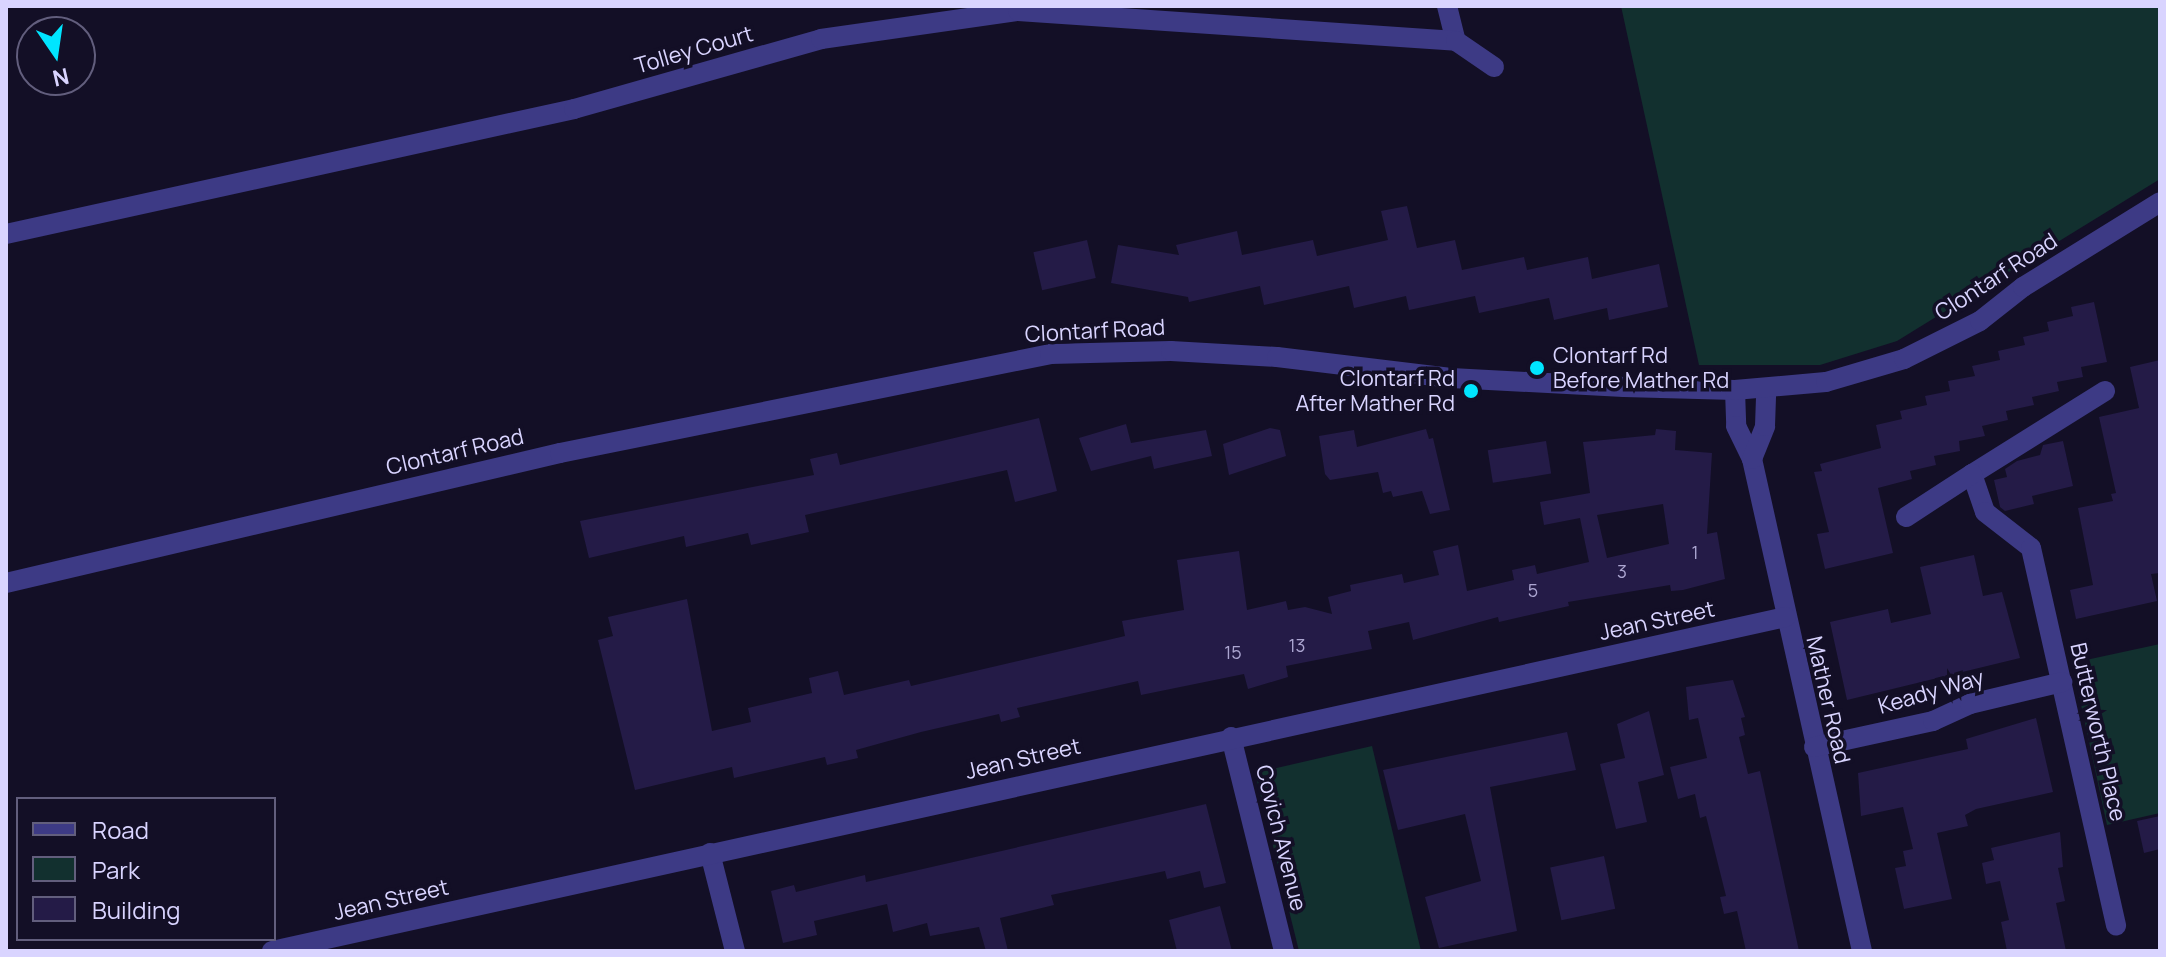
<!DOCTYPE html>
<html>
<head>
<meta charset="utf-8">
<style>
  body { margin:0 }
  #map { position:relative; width:2166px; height:957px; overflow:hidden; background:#130f26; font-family:Manrope,sans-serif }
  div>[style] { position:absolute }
  .green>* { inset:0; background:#12302f }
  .building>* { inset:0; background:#241b47; transform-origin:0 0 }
  .minor>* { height:20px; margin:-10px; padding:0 10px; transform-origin:10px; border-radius:10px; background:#3d3a85 }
  .dots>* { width:22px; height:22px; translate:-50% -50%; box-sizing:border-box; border:4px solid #130f26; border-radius:50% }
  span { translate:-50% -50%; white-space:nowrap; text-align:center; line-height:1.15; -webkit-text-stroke:7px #130f26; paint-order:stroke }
  .number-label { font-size:18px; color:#aca6d1 }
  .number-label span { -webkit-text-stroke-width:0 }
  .street-label { font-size:22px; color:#d9d4ff }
  .poi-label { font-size:22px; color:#d9d4ff }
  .left { translate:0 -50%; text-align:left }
  .right { translate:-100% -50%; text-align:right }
  .frame { position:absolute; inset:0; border:8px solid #d9d4ff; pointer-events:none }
  .legend { position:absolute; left:16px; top:797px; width:260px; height:144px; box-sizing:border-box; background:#130f26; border:2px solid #625e7d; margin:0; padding:10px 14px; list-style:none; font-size:24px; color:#d9d4ff }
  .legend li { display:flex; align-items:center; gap:16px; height:40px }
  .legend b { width:40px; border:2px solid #625e7d }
  .north { position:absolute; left:16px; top:16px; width:80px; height:80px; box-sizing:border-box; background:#130f26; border:2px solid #625e7d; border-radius:50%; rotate:167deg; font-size:22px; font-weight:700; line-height:32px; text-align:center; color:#d9d4ff }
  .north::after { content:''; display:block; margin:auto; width:28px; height:36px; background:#00e5ff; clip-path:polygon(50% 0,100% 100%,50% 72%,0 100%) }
</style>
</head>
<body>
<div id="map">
  <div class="green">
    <div style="clip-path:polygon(1621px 6px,2160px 6px,2160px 179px,1897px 341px,1820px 365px,1699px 365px)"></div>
    <div style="clip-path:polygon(2160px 644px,2160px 813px,2107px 825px,2072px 663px)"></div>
    <div style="clip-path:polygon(1372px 746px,1421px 951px,1299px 951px,1255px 773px)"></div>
  </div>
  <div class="building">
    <div style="clip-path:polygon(1407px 206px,1417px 248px,1455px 240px,1462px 270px,1524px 257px,1527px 270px,1588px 257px,1592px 279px,1659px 264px,1668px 307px,1609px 320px,1607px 308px,1554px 320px,1549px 298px,1479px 313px,1475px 296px,1409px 310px,1406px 296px,1354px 308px,1349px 286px,1264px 305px,1260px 286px,1189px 302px,1188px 297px,1111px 283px,1118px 245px,1179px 255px,1176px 245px,1237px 231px,1242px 255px,1313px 240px,1317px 256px,1388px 240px,1381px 211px)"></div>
    <div style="left:1087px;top:240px;width:39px;height:55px;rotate:77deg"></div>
    <div style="clip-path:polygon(2094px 302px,2107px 362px,2081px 367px,2083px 377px,2057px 382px,2059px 391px,2032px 397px,2034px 405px,2006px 411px,2008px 420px,1982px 426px,1985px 436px,1959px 441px,1960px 451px,1934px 456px,1936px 465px,1910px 471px,1912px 479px,1878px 488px,1893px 553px,1825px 569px,1817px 534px,1829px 532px,1814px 472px,1822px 471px,1820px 464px,1881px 448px,1876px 425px,1902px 419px,1900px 411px,1927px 405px,1925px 396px,1950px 391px,1948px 381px,1975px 376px,1972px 366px,2000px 360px,1998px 351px,2025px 345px,2023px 337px,2049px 331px,2047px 322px,2073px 316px,2071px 307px)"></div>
    <div style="clip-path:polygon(2160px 360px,2160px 573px,2151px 574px,2157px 601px,2076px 619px,2070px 590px,2093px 585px,2078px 508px,2113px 501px,2111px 494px,2116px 493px,2099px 417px,2139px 408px,2130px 367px)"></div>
    <div style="clip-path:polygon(1039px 418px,1057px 491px,1015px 502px,1007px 470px,805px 515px,809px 532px,751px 545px,748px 533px,686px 547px,684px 536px,589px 558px,580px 521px,814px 475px,810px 459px,837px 453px,840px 465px)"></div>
    <div style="clip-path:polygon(1126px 424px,1131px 443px,1206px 430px,1212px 456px,1154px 469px,1151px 456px,1091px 471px,1079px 438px)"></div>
    <div style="clip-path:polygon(1270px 428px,1280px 430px,1286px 456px,1229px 475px,1223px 444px)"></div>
    <div style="clip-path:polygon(1426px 429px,1429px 439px,1433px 438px,1450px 510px,1430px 514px,1422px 491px,1393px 497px,1391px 491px,1383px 493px,1378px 472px,1330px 480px,1325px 474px,1319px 436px,1354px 430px,1357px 447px)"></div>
    <div style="clip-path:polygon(evenodd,1656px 429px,1676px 431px,1675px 450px,1712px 453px,1707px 534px,1717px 532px,1725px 579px,1683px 590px,1671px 591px,1670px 585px,1568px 602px,1569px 606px,1499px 622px,1498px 617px,1413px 640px,1409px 622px,1368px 631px,1372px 649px,1286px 666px,1288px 677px,1248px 689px,1244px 674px,1141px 695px,1138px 681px,1017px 708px,1020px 717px,1001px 722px,999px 714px,921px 732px,856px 750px,858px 758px,827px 765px,825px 757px,734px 778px,732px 767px,635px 790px,598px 640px,613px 636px,608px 617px,687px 599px,712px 731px,751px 722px,748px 708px,812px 693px,809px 678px,838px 671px,844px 695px,909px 680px,911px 686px,1125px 636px,1122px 621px,1184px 610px,1177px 560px,1239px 551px,1247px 610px,1286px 601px,1288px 610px,1305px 607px,1332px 614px,1328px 597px,1351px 591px,1350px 585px,1402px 574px,1404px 583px,1439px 575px,1433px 551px,1458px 545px,1467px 591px,1514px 580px,1512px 570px,1535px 565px,1537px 574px,1589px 562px,1580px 518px,1544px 525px,1540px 502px,1590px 493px,1583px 442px,1655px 435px,1656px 429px,1663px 504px,1669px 544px,1607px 558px,1597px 515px,1663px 504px)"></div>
    <div style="left:1546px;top:441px;width:33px;height:59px;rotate:81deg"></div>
    <div style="clip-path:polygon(2063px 441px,2073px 486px,2032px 496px,2034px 504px,2005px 511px,2000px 507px,1994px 480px,2007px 477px,2005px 469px,2017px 461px,2040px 455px,2043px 445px)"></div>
    <div style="clip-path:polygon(1974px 555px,1983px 596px,2002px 592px,2020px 658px,1847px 700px,1830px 622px,1888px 609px,1891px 623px,1931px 614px,1920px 567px)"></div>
    <div style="clip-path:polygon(1733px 680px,1745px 717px,1741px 718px,1745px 735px,1739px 737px,1748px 774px,1760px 771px,1799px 951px,1746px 951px,1737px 911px,1724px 914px,1720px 897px,1726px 896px,1706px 816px,1700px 818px,1695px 794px,1678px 799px,1670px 767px,1707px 758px,1698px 718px,1689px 720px,1686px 687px)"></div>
    <div style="clip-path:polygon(1649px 711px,1664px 775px,1638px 782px,1647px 822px,1616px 829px,1600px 764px,1625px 758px,1617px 724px)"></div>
    <div style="clip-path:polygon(2036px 718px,2053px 792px,1976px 809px,1965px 815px,1968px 826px,1937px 833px,1952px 899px,1904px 909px,1895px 868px,1906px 866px,1903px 851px,1913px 849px,1903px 807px,1861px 816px,1858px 773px,1968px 749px,1966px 739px)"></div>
    <div style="clip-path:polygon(1567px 732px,1576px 770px,1490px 787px,1517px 931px,1439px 948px,1425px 897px,1481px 881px,1465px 814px,1398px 830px,1383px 770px)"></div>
    <div style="clip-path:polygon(1206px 804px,1226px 883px,1204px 888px,1200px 871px,1167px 879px,1165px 871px,1051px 895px,1054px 905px,1000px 918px,1008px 951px,986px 951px,979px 927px,930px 936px,927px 923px,893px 932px,887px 904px,814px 921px,817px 935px,783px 943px,771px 891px,794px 885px,796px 892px,865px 875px,866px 882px)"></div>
    <div style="clip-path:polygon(2160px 816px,2160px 849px,2144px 853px,2137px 821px)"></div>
    <div style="clip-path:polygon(2060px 832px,2063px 867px,2058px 868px,2065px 901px,2056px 903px,2066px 951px,2007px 951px,2001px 922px,2009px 920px,2000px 881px,1986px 884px,1982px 863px,1994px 860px,1991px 848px)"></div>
    <div style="left:1604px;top:856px;width:54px;height:55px;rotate:78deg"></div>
    <div style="clip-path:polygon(1220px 906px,1232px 951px,1177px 951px,1169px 920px)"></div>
  </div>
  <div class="minor">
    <div style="left:1447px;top:6px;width:36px;rotate:76deg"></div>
    <div style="left:6px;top:234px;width:582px;rotate:-12.41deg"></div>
    <div style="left:574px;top:109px;width:257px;rotate:-15.8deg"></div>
    <div style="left:821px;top:39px;width:199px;rotate:-8.1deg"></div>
    <div style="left:1018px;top:11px;width:439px;rotate:3.9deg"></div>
    <div style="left:1456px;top:41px;width:46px;rotate:34.4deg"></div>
    <div style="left:1735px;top:390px;width:36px;rotate:88deg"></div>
    <div style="left:1736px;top:426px;width:37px;rotate:64deg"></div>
    <div style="left:1752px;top:459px;width:504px;rotate:77.4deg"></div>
    <div style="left:2105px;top:391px;width:157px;rotate:148deg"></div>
    <div style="left:1972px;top:474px;width:40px;rotate:71.1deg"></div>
    <div style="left:1985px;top:512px;width:58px;rotate:38deg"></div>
    <div style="left:2031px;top:548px;width:387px;rotate:77.3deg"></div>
    <div style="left:1752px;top:459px;width:35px;rotate:-68deg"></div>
    <div style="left:1765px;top:426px;width:37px;rotate:-88deg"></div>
    <div style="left:1906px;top:517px;width:79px;rotate:-33.1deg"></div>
    <div style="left:6px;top:583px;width:569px;rotate:-13.21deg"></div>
    <div style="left:560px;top:453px;width:500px;rotate:-11.4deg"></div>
    <div style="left:1050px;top:354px;width:121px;rotate:-1.4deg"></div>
    <div style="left:1171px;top:351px;width:106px;rotate:3.2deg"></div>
    <div style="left:1277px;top:357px;width:175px;rotate:6.9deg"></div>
    <div style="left:1451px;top:378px;width:173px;rotate:3deg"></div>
    <div style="left:1624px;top:387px;width:111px;rotate:1.5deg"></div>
    <div style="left:1735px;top:390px;width:91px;rotate:-5deg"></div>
    <div style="left:1826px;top:382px;width:81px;rotate:-16.4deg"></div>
    <div style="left:1904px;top:359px;width:85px;rotate:-26.6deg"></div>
    <div style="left:1980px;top:321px;width:55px;rotate:-38.3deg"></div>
    <div style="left:2023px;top:287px;width:161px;rotate:-31.8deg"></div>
    <div style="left:1231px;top:737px;width:220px;rotate:76.1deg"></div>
    <div style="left:1814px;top:747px;width:122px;rotate:-12.3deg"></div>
    <div style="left:1933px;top:721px;width:41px;rotate:-24.7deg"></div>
    <div style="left:1970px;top:704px;width:95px;rotate:-13.4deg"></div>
    <div style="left:710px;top:853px;width:101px;rotate:75.7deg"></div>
    <div style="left:272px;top:951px;width:1550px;rotate:-12.44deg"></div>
  </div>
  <div class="dots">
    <div style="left:1537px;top:368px;background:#00e5ff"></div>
    <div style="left:1471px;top:391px;background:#00e5ff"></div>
  </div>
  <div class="number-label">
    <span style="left:1695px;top:552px">1</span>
    <span style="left:1622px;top:571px">3</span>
    <span style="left:1533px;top:590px">5</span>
    <span style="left:1297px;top:645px">13</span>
    <span style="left:1233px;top:652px">15</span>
  </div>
  <div class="street-label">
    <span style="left:694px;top:50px;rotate:-16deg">Tolley Court</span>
    <span style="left:1996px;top:277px;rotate:-33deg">Clontarf Road</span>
    <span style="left:1095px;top:331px;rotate:-3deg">Clontarf Road</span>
    <span style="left:455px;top:452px;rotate:-13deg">Clontarf Road</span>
    <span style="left:1657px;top:621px;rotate:-12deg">Jean Street</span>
    <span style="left:1931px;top:692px;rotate:-16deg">Keady Way</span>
    <span style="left:1828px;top:700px;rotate:77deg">Mather Road</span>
    <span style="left:2098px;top:732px;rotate:77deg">Butterworth Place</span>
    <span style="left:1023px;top:759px;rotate:-13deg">Jean Street</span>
    <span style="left:1281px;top:838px;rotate:76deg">Covich Avenue</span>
    <span style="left:391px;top:900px;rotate:-13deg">Jean Street</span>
  </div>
  <div class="poi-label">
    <span class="left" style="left:1553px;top:368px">Clontarf Rd<br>Before Mather Rd</span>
    <span class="right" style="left:1455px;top:391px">Clontarf Rd<br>After Mather Rd</span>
  </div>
  <div class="frame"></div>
  <ul class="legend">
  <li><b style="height:10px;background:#3d3a85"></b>Road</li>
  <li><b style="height:22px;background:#12302f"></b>Park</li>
  <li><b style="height:22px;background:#241b47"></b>Building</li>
  </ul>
  <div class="north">N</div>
</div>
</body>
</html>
